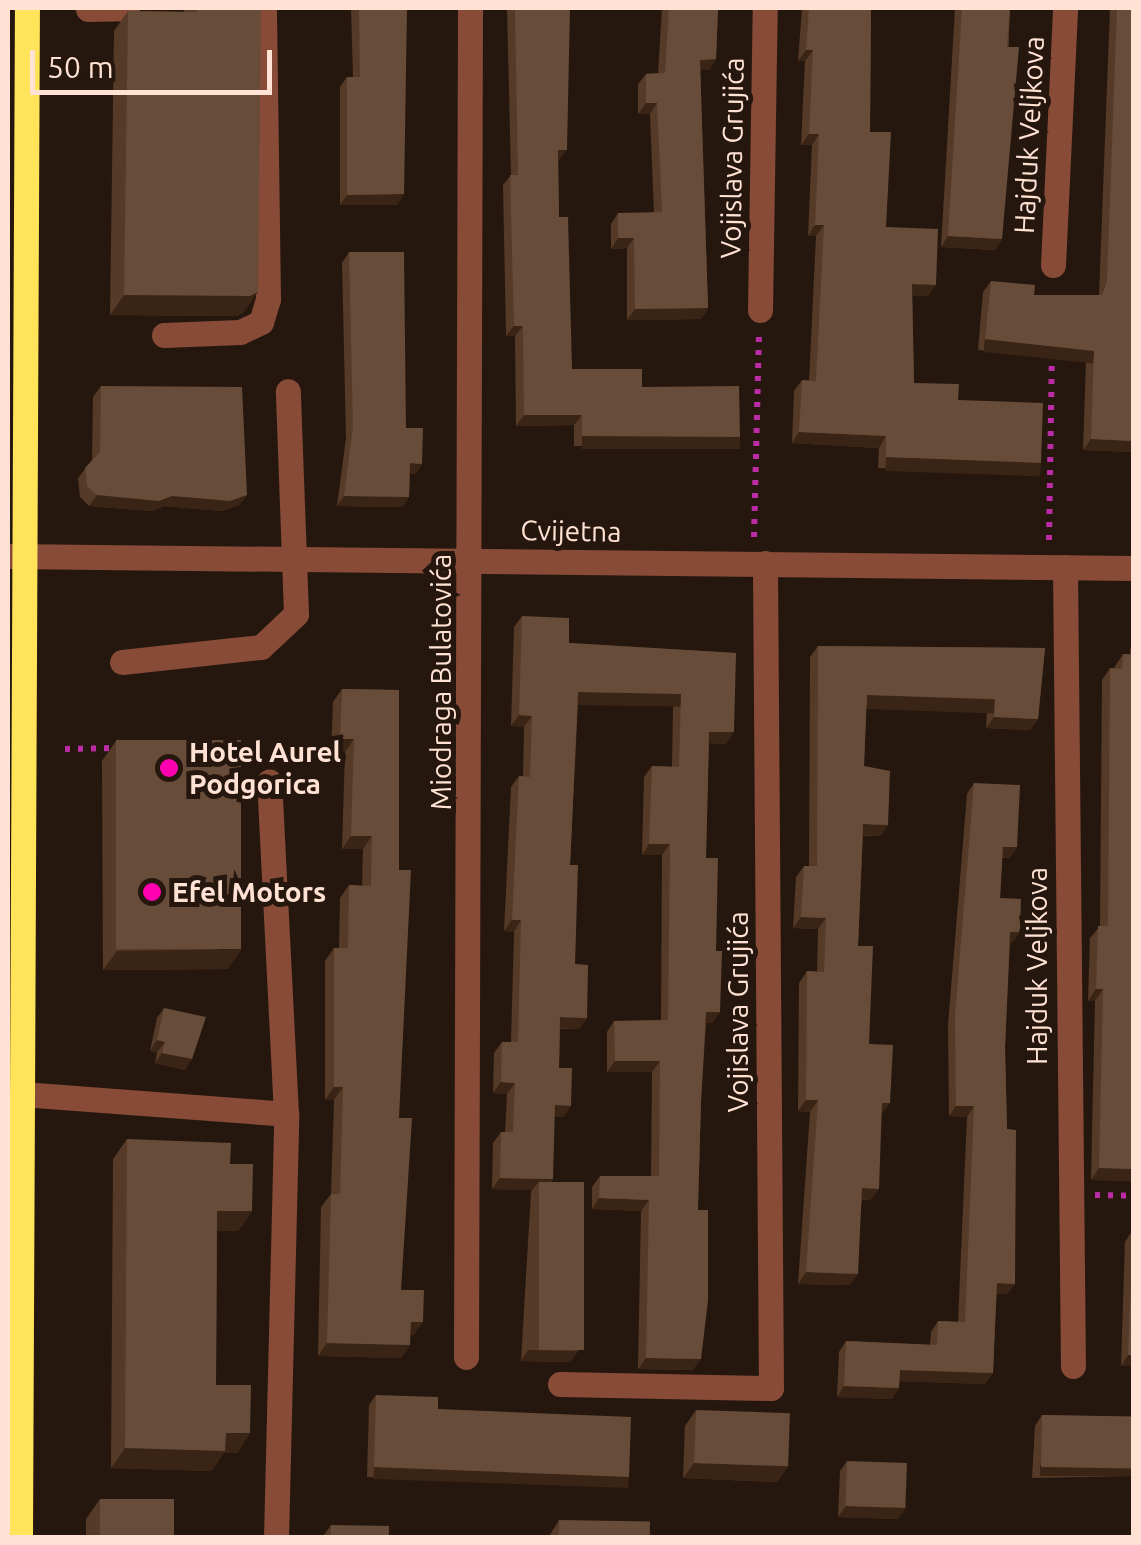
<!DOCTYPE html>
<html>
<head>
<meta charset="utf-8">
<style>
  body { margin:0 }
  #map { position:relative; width:1141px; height:1545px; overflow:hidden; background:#26170e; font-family:Ubuntu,sans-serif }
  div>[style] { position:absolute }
  .path>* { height:6px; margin-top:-3px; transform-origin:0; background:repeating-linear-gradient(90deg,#bb2ba6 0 5px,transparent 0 13px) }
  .minor>* { height:25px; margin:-12.5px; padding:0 12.5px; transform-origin:12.5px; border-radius:12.5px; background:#874b38 }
  .major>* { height:25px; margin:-12.5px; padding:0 12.5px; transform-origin:12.5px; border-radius:12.5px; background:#ffe45a }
  .wall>* { inset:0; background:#553a27 }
  .shaded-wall>* { inset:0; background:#3a2415; transform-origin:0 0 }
  .building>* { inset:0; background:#674c39; transform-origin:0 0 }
  .dots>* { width:28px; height:28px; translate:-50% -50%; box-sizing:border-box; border:5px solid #26170e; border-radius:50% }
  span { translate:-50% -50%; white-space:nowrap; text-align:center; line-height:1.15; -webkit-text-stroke:10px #26170e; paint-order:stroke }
  .street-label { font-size:28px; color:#ffe2d3 }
  .poi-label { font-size:28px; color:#ffe2d3; font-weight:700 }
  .left { translate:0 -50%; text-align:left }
  .frame { position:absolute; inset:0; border:10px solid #ffe2d3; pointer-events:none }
  .scale { position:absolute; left:30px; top:50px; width:242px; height:45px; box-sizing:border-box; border:5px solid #ffe2d3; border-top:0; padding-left:12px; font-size:30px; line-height:35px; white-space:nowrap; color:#ffe2d3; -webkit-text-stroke:8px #26170e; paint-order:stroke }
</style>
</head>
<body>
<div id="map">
  <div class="path">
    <div style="left:754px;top:537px;width:203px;rotate:-88.6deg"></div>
    <div style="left:1049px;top:540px;width:188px;rotate:-89.1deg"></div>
    <div style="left:236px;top:746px;width:22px"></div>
    <div style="left:65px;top:749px;width:53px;rotate:-1.1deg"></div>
    <div style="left:1095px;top:1195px;width:39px;rotate:1deg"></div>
  </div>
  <div class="minor">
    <div style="left:88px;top:9px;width:39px;rotate:-1deg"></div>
    <div style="left:1053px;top:265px;width:257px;rotate:-87.3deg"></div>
    <div style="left:760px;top:310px;width:302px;rotate:-89.1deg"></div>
    <div style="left:164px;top:335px;width:76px;rotate:-2.3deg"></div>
    <div style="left:240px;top:332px;width:23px;rotate:-25deg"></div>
    <div style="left:261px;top:322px;width:24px;rotate:-73deg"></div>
    <div style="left:268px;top:299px;width:291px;rotate:-90.8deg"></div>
    <div style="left:8px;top:556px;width:1126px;rotate:0.61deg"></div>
    <div style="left:1065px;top:567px;width:799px;rotate:89.43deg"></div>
    <div style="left:122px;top:662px;width:140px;rotate:-6.2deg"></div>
    <div style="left:261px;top:647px;width:48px;rotate:-43.3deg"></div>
    <div style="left:296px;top:614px;width:223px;rotate:-92.1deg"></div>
    <div style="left:22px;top:1094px;width:265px;rotate:4.3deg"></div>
    <div style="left:286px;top:1114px;width:333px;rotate:-92.9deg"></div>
    <div style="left:466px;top:1357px;width:1349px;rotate:-89.83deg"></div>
    <div style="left:560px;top:1384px;width:211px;rotate:1.1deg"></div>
    <div style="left:771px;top:1388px;width:825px;rotate:-90.42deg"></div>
    <div style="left:276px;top:1538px;width:424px;rotate:-88.6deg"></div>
  </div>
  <div class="major">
    <div style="left:20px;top:1538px;width:1530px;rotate:-89.74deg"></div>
  </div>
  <div class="wall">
    <div style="clip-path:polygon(184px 8px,261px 8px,244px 312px,236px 316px,110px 315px,114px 31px,128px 11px,184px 12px)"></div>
    <div style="clip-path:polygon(351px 8px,407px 8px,397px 205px,340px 205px,340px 87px,347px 77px,353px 77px)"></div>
    <div style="clip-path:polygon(507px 8px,570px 8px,558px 160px,559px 217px,572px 369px,642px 387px,732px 447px,574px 446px,574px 425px,516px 426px,515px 336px,506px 336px,503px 185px,511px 175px)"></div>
    <div style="clip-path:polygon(662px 8px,718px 8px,716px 59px,709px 70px,700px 70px,708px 308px,701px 319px,627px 320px,627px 248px,611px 249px,611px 224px,618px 213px,654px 213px,650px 114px,638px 114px,638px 84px,646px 74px,658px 73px)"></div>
    <div style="clip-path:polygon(802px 8px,871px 8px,870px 132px,886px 227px,928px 296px,912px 295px,914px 383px,958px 400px,1033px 474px,878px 468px,879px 448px,792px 443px,794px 391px,802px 380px,809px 381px,816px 236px,808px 236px,812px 145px,801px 145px,805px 61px,798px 61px)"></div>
    <div style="clip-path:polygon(955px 8px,1010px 8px,1002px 239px,995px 250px,941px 247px)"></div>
    <div style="clip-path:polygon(1110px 8px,1134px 8px,1134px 452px,1083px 450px,1086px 362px,978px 350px,983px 292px,991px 281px,1034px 295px,1099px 295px)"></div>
    <div style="clip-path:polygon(349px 252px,406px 428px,422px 464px,415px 474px,410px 474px,409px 497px,402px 507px,337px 506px,346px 438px,342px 263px)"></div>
    <div style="clip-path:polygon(101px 386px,247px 495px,239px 505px,222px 511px,164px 506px,152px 511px,89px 506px,80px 497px,78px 478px,92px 460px,93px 397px)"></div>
    <div style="clip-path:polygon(522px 616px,569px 643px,736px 653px,726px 744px,709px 743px,706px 858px,716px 951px,720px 1012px,712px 1023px,706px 1023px,701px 1101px,693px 1370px,638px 1369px,641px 1211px,592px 1209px,592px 1187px,600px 1176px,651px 1176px,652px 1072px,607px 1072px,607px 1032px,614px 1021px,661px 1020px,662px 855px,642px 855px,644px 777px,652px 766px,672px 767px,673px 705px,578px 703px,570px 865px,575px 964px,587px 1018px,579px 1029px,560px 1029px,559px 1068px,564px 1117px,554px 1116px,552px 1182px,578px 1351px,570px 1362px,521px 1361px,531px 1192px,532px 1190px,492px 1189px,493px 1143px,501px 1132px,505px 1132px,507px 1094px,493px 1093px,494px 1053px,502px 1042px,511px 1042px,514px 932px,504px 931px,511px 787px,519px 776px,523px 776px,524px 727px,511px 726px,514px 627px)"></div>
    <div style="clip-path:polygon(1134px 644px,1134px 1181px,1091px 1180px,1095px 1001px,1088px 1001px,1090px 938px,1100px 926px,1102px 680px,1110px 668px,1114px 668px,1123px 654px,1130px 654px,1130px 649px)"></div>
    <div style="clip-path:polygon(818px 646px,1045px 648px,1038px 719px,1030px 730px,986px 728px,987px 710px,866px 706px,864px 766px,888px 825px,880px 836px,863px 836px,858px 946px,869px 1044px,890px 1103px,881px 1114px,871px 1200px,862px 1200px,850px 1285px,798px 1284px,810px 1112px,798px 1111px,799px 983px,807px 971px,817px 972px,818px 929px,793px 928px,796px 877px,804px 866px,809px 866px,810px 657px)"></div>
    <div style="clip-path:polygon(342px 689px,399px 690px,399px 1118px,401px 1290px,414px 1335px,410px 1335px,410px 1345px,401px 1358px,318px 1356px,321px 1207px,331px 1194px,334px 1100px,325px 1100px,325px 961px,334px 948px,339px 948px,340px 898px,349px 885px,362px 886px,363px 849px,342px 849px,345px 752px,331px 752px,333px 702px)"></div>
    <div style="clip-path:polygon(116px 741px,228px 969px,103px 970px,102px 761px)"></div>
    <div style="clip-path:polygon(974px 783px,1017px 847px,1010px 858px,1002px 858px,1000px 898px,1020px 932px,1012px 943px,1010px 942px,1005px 1047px,1007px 1129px,1015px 1284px,1007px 1294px,996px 1294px,993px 1373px,985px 1384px,899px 1381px,892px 1399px,837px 1397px,839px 1352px,846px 1341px,930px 1345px,931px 1332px,938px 1321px,958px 1322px,967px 1117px,949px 1116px,948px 1025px,967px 794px)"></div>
    <div style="clip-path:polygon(164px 1008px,185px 1070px,155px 1063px,157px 1052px,150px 1051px,157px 1018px)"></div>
    <div style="clip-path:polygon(127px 1139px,230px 1164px,252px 1211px,238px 1231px,217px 1231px,216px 1385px,250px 1433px,237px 1453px,224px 1453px,211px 1471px,111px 1468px,113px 1159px)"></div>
    <div style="clip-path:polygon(1132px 1231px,1134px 1231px,1134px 1366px,1121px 1366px,1125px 1242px)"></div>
    <div style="clip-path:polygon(376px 1395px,438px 1409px,622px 1487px,367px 1477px,369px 1405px)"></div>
    <div style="clip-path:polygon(696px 1410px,788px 1466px,777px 1482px,683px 1478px,685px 1426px)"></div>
    <div style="clip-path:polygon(1042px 1415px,1134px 1417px,1134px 1476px,1032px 1478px,1035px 1426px)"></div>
    <div style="clip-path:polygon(847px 1461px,898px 1519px,838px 1517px,840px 1471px)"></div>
    <div style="clip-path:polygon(100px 1499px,174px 1538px,86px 1538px,86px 1519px)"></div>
    <div style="clip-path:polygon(559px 1520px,650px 1538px,548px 1538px)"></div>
    <div style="clip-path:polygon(331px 1525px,388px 1538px,322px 1538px)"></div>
  </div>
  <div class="shaded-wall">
    <div style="clip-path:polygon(806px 50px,813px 50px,805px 61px,798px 61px)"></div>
    <div style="clip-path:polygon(716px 59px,709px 70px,692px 70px,700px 60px)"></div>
    <div style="clip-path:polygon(646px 103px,657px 103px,650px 114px,638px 114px)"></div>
    <div style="clip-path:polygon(809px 134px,819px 134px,812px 145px,801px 145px)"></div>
    <div style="clip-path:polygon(558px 150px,567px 150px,559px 160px,551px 160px)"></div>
    <div style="clip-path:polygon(404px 194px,397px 205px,340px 205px,347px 195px)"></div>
    <div style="clip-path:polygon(815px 225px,824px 225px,816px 236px,808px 236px)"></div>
    <div style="clip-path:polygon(948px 236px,1002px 239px,995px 250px,941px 247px)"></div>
    <div style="clip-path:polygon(618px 238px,634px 238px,627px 248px,611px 249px)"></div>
    <div style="clip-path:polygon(912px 284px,936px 285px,928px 296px,904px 295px)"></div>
    <div style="clip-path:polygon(258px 292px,244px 312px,236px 316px,110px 315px,124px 295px)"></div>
    <div style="clip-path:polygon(708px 308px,701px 319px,627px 320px,635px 309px)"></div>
    <div style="clip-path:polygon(514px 326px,523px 326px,515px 336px,506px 336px)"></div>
    <div style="left:985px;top:339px;width:110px;height:13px;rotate:6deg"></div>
    <div style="clip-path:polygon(524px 415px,582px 415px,574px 425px,516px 426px)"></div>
    <div style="clip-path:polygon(799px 432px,886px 436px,879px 448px,792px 443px)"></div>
    <div style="left:582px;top:436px;width:158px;height:13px"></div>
    <div style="clip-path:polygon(1091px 439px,1134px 441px,1134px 452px,1083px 450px)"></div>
    <div style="left:886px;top:457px;width:155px;height:14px;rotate:2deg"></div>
    <div style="clip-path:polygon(410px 463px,422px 464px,415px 474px,402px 474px)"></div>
    <div style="clip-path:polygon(97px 495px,172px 496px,247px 495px,239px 505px,222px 511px,164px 506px,152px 511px,89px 506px)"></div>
    <div style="clip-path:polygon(344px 496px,409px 497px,402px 507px,337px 506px)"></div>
    <div style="left:578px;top:692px;width:103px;height:13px;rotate:1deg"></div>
    <div style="left:867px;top:695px;width:128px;height:14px;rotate:2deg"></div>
    <div style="clip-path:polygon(519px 715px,532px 716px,524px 727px,511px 726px)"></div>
    <div style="clip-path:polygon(994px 717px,1038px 719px,1030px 730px,986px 728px)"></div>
    <div style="clip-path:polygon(709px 732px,734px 732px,726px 744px,701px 743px)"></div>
    <div style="clip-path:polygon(340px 739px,354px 739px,345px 752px,331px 752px)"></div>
    <div style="clip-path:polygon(863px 824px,888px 825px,880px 836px,855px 835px)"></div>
    <div style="clip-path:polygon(351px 836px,372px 836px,363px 849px,342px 849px)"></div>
    <div style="clip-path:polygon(649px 844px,670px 844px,662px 855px,642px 855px)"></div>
    <div style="clip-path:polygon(1003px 847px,1017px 847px,1010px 858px,995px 857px)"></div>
    <div style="clip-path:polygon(801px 917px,826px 918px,818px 929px,793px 928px)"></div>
    <div style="clip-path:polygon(512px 920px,521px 920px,514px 932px,504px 931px)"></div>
    <div style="clip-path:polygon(1010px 932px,1020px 932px,1012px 943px,1003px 942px)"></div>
    <div style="clip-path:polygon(242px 949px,228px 969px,103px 970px,117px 951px)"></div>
    <div style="clip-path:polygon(1096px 989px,1103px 989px,1095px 1001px,1088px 1001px)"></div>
    <div style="clip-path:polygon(706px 1012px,720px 1012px,712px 1023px,699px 1023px)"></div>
    <div style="clip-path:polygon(560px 1017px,587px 1018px,579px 1029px,552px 1028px)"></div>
    <div style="clip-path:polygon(157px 1040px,165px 1042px,157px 1052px,150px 1051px)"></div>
    <div style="clip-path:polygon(162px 1053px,192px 1059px,185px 1070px,155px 1063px)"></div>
    <div style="clip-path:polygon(615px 1061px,660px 1061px,652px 1072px,607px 1072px)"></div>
    <div style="clip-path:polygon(501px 1082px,515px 1083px,507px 1094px,493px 1093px)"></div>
    <div style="clip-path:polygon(334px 1087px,343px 1087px,334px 1100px,325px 1100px)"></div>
    <div style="clip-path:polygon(806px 1100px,818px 1100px,810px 1112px,798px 1111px)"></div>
    <div style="clip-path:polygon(882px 1103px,890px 1103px,882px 1114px,874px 1114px)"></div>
    <div style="clip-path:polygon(555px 1105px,571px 1106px,564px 1117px,547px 1116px)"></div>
    <div style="clip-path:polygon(956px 1106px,974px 1106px,967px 1117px,949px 1116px)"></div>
    <div style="clip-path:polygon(1099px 1168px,1134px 1169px,1134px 1181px,1091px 1180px)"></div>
    <div style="clip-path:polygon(500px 1178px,553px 1179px,545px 1190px,539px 1182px,532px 1190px,492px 1189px)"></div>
    <div style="clip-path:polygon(862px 1188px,879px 1189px,871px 1200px,854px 1199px)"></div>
    <div style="clip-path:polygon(599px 1198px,649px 1200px,641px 1211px,592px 1209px)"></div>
    <div style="clip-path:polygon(217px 1211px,252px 1211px,238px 1231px,203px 1231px)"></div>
    <div style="clip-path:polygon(806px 1272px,858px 1274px,850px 1285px,798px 1284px)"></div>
    <div style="clip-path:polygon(997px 1283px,1015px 1284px,1007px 1294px,989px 1294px)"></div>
    <div style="clip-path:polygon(411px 1322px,423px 1322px,414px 1335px,402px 1335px)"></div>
    <div style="clip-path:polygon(327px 1343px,410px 1345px,401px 1358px,318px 1356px)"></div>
    <div style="clip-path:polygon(528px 1350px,578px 1351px,570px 1362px,521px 1361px)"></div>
    <div style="clip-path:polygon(1128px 1355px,1134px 1355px,1134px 1366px,1121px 1366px)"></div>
    <div style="clip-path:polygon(646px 1358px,701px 1359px,693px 1370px,638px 1369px)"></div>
    <div style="clip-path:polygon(900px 1370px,993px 1373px,985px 1384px,892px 1381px)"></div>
    <div style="clip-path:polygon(844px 1386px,899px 1388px,892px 1399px,837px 1397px)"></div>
    <div style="clip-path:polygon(226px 1433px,250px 1433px,237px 1453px,224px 1453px,211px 1471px,111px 1468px,125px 1448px)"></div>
    <div style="clip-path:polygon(694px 1463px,788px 1466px,777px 1482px,683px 1478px)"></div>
    <div style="left:1134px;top:1465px;width:11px;height:94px;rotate:90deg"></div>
    <div style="left:374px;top:1467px;width:255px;height:12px;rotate:2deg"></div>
    <div style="clip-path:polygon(846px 1506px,906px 1508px,898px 1519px,838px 1517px)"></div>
  </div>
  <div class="building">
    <div style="clip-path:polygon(197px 8px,261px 8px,258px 292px,250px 296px,124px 295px,128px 11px,197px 12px)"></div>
    <div style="clip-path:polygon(359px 8px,407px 8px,404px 194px,347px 195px,347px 77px,360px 77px)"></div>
    <div style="clip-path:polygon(515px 8px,570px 8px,567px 150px,558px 150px,559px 217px,568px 217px,572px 369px,642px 369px,642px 387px,739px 386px,740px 437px,582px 436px,582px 415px,524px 415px,523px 326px,514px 326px,510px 175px,518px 175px)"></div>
    <div style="clip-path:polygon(669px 8px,718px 8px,716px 59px,700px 60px,708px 308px,635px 309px,634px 238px,618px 238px,618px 213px,662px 212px,657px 103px,646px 103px,646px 74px,665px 73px)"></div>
    <div style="clip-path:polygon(809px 8px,871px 8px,870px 132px,891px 132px,886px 227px,938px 229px,936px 285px,912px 284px,914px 383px,959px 384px,958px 400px,1043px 403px,1041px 463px,886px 457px,886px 436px,799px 432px,802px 380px,816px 381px,824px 225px,815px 225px,819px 134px,809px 134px,813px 50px,806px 50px)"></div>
    <div style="clip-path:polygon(962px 8px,1010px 8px,1007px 47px,1019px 47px,1002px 239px,948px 236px)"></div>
    <div style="clip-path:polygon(1117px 8px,1134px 8px,1134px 441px,1091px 439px,1094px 351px,985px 339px,991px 281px,1035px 285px,1034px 295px,1102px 295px,1107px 281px)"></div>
    <div style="clip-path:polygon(349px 252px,404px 252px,406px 428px,423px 428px,422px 464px,410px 463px,409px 497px,344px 496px,353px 427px)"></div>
    <div style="clip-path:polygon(101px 386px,242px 387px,247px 495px,230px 501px,172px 496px,159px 501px,97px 495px,87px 486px,85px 468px,100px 452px)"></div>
    <div style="clip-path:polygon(522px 616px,569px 618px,569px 643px,736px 653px,734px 732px,709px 732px,706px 858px,718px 858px,716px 951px,722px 951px,720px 1012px,706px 1012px,701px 1101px,698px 1210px,708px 1210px,708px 1301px,701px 1359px,646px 1358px,649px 1200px,599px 1198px,600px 1176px,659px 1176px,660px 1061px,615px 1061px,614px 1021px,668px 1020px,670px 844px,649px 844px,652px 766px,679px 767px,681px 694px,578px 692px,570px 865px,578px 865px,575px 964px,588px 965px,587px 1018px,560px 1017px,559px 1068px,572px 1068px,571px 1106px,555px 1105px,553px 1179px,500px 1178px,501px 1132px,513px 1132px,515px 1083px,501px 1082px,502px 1042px,518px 1042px,521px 920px,512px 920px,519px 776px,530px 777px,532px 716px,519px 715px)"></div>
    <div style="clip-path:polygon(818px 646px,1045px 648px,1038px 719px,994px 717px,995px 699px,867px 695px,864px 766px,890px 771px,888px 825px,863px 824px,858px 946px,873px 946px,869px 1044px,893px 1045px,890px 1103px,882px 1103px,879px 1189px,862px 1188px,858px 1274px,806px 1272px,818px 1100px,806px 1100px,807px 971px,824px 972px,826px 918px,801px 917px,804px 866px,817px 866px)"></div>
    <div style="clip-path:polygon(1123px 654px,1134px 655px,1134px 1169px,1099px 1168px,1103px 989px,1096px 989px,1098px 926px,1108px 926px,1110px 668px,1122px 669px)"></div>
    <div style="clip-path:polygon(342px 689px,399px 690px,399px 870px,411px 870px,399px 1118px,412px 1118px,401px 1290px,424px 1290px,423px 1322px,411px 1322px,410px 1345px,327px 1343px,331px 1194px,340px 1194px,343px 1087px,334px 1087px,334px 948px,348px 948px,349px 885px,371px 886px,372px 836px,351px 836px,354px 739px,340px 739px)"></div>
    <div style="left:241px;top:740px;width:209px;height:125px;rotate:90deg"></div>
    <div style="clip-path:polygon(974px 783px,1020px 785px,1017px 847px,1003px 847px,1000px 898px,1021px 899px,1020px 932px,1010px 932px,1005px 1047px,1007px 1129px,1016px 1130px,1015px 1284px,997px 1283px,993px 1373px,900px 1370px,899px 1388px,844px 1386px,846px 1341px,937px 1345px,938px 1321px,965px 1322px,974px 1106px,956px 1106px,955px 1015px)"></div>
    <div style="clip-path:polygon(164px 1008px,206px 1017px,192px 1059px,162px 1053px,165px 1042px,157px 1040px)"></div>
    <div style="clip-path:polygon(127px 1139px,231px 1143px,230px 1164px,253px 1164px,252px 1211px,217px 1211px,216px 1385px,251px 1385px,250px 1433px,226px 1433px,225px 1451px,125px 1448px)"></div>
    <div style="left:539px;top:1182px;width:45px;height:168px"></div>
    <div style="clip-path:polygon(1133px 1231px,1134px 1231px,1134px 1355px,1128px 1355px)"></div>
    <div style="clip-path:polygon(376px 1395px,438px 1397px,438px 1409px,631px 1417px,629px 1477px,374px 1467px)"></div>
    <div style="left:696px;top:1410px;width:94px;height:53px;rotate:2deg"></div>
    <div style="left:1042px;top:1415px;width:92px;height:52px;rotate:1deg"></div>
    <div style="left:847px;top:1461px;width:60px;height:45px;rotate:2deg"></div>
    <div style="left:100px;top:1499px;width:74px;height:39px"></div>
    <div style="left:559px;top:1520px;width:91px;height:18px;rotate:1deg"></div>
    <div style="left:331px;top:1525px;width:58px;height:13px;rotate:1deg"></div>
  </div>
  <div class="dots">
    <div style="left:169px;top:768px;background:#fe00b0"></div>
    <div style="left:152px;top:892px;background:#fe00b0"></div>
  </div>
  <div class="street-label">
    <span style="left:1029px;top:135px;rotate:-87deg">Hajduk Veljkova</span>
    <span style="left:732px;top:158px;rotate:-89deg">Vojislava Grujića</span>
    <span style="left:571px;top:531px;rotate:1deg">Cvijetna</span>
    <span style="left:441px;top:682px;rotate:-90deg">Miodraga Bulatovića</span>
    <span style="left:1037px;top:966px;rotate:-90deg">Hajduk Veljkova</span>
    <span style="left:738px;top:1012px;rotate:-90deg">Vojislava Grujića</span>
  </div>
  <div class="poi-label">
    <span class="left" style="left:189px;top:768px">Hotel Aurel<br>Podgorica</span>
    <span class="left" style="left:172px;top:892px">Efel Motors</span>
  </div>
  <div class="frame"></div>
  <div class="scale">50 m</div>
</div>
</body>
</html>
